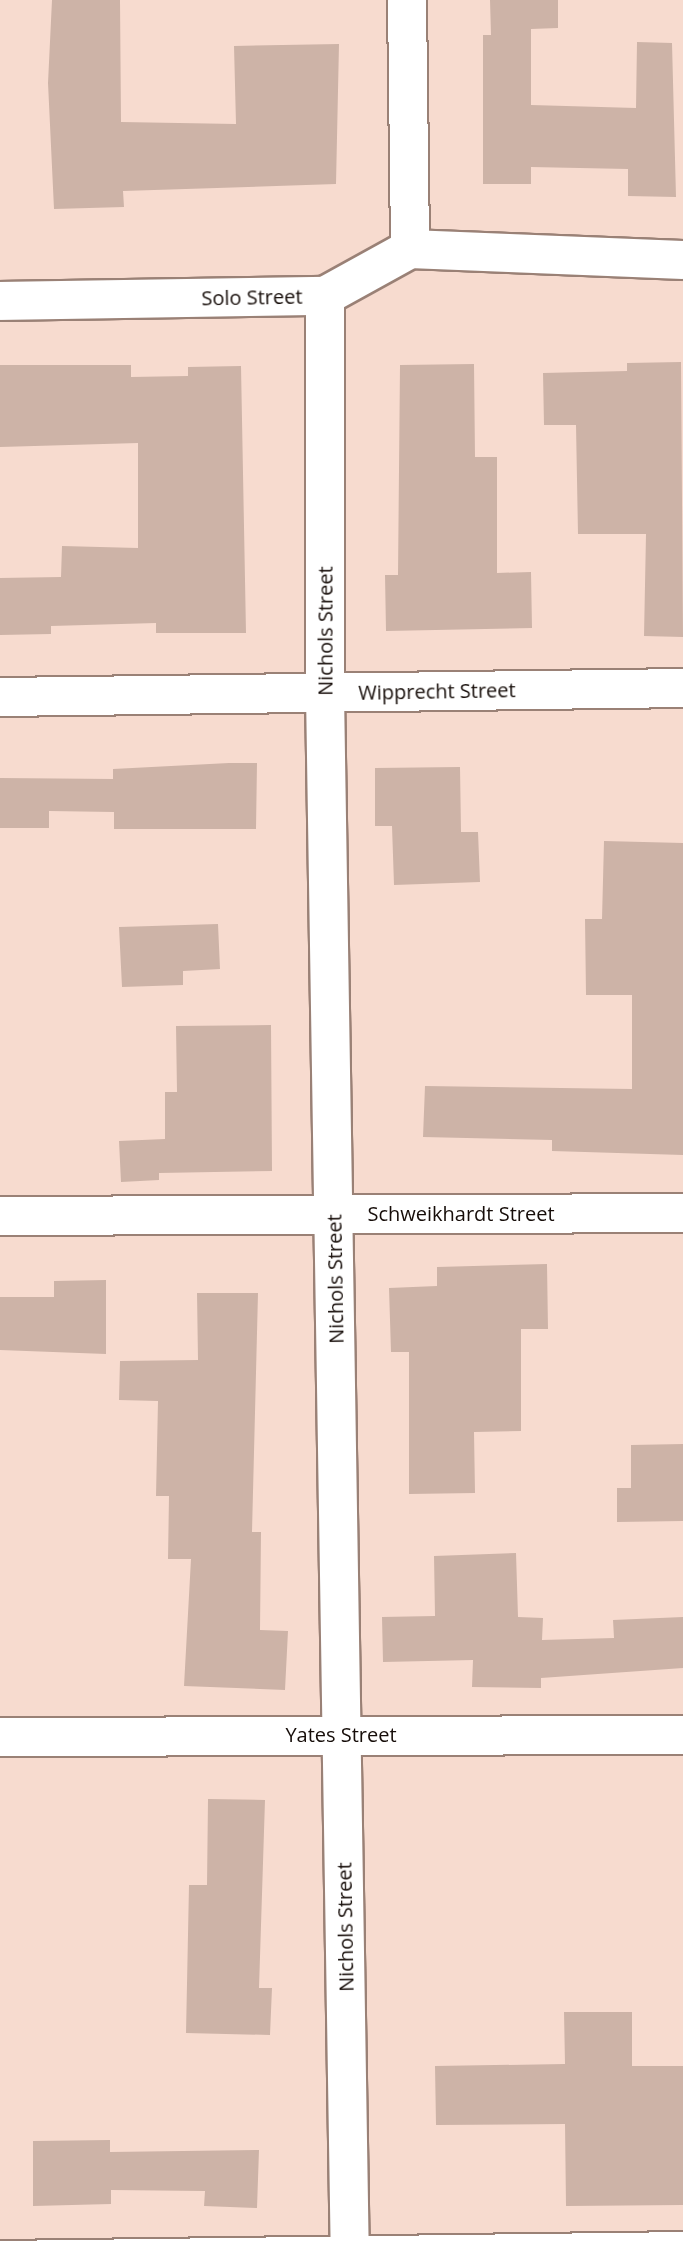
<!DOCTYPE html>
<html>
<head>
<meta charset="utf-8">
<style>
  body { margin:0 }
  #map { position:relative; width:683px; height:2262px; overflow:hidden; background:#f7dbcf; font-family:"Open Sans",sans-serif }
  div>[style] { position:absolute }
  .building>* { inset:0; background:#cdb3a7 }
  .roads { filter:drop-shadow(2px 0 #9a8176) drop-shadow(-2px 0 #9a8176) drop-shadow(0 2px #9a8176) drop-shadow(0 -2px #9a8176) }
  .minor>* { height:38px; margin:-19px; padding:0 19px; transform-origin:19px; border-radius:19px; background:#fff }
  span { translate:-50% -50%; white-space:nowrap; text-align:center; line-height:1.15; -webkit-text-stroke:7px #fff; paint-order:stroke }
  .street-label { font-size:20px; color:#160d09 }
</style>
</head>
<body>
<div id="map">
  <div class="building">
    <div style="clip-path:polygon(52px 0,120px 0,121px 122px,236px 124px,234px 46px,339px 44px,336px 184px,123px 191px,124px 207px,54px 209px,48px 83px)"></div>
    <div style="clip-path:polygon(490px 0,558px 0,558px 28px,531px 29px,531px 105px,636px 108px,637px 42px,672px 43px,676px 197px,628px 196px,628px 169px,531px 167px,531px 184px,483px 184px,483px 35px,491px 35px)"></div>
    <div style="clip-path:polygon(681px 362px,683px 637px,644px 636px,646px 534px,578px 534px,576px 425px,544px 425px,543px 373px,627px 371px,627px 363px)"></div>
    <div style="clip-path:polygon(474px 364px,475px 457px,497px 457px,497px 573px,531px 572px,532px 628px,386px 631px,385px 575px,398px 575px,400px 365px)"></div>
    <div style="clip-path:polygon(0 365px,131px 365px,131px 377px,188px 376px,188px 367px,241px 366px,246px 633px,156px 633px,156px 623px,51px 626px,51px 634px,0 635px,0 578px,61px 577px,62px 546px,138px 548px,138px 443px,0 447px)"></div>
    <div style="clip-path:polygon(229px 763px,257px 763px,256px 829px,114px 829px,114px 812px,49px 811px,49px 828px,0 828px,0 778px,113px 779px,113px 769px)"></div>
    <div style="clip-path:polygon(460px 767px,461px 832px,478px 832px,480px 882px,394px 885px,392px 826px,375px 826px,375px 768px)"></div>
    <div style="clip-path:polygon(604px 841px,683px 843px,683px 1155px,552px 1151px,552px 1140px,423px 1137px,425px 1086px,632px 1089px,632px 995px,586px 995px,585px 919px,602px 919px)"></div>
    <div style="clip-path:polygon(218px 924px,220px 969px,183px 971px,183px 985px,122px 987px,119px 927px)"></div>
    <div style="clip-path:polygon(271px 1025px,272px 1171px,159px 1173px,159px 1180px,121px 1182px,119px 1141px,165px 1139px,165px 1092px,177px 1092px,176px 1026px)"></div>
    <div style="clip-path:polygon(547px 1264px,548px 1329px,521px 1329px,521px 1431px,474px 1432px,475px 1493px,409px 1494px,409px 1352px,391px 1352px,389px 1288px,437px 1286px,437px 1267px)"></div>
    <div style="clip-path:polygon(106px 1280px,106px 1354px,0 1350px,0 1297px,54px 1297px,54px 1281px)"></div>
    <div style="clip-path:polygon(197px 1293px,258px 1293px,252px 1532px,261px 1532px,260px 1630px,288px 1631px,285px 1690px,184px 1686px,191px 1559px,168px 1559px,169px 1496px,156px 1496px,158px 1401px,119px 1400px,120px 1361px,198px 1360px)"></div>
    <div style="clip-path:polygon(683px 1444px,683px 1521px,617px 1522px,617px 1488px,631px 1488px,631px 1445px)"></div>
    <div style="clip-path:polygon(516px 1553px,518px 1617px,543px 1618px,542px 1640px,614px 1638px,613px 1620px,683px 1617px,683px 1668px,541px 1678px,541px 1688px,472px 1687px,473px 1660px,383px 1662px,382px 1617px,435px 1616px,434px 1556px)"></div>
    <div style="clip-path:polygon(208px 1799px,265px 1800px,259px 1988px,272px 1988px,270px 2035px,186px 2033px,189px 1885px,207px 1885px)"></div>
    <div style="clip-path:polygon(564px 2012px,632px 2012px,632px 2066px,683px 2066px,683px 2205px,566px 2206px,565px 2124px,436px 2125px,435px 2066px,565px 2064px)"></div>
    <div style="clip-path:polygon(110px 2140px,110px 2152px,259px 2150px,257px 2208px,204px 2206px,205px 2191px,111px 2190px,111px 2204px,33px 2206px,33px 2141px)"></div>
  </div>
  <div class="roads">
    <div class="minor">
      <div style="left:407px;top:0;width:249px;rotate:89.3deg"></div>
      <div style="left:325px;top:296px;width:397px;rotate:90deg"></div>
      <div style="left:325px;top:693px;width:1569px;rotate:89.09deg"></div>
      <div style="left:0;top:301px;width:325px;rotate:-0.9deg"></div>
      <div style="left:325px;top:296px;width:97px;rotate:-28.9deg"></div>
      <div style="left:410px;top:249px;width:273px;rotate:2.3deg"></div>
      <div style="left:0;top:697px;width:683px;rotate:-0.75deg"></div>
      <div style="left:0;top:1216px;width:683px;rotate:-0.25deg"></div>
      <div style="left:0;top:1737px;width:683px;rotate:-0.17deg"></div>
      <div style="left:0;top:2260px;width:683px;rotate:-0.75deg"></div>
    </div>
  </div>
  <div class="street-label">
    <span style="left:252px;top:297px;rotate:-1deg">Solo Street</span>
    <span style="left:325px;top:631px;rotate:-90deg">Nichols Street</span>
    <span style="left:437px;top:691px;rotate:-1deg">Wipprecht Street</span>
    <span style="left:461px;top:1213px">Schweikhardt Street</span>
    <span style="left:335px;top:1279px;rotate:-91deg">Nichols Street</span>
    <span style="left:341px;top:1734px">Yates Street</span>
    <span style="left:345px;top:1927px;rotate:-91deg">Nichols Street</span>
  </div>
</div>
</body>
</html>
